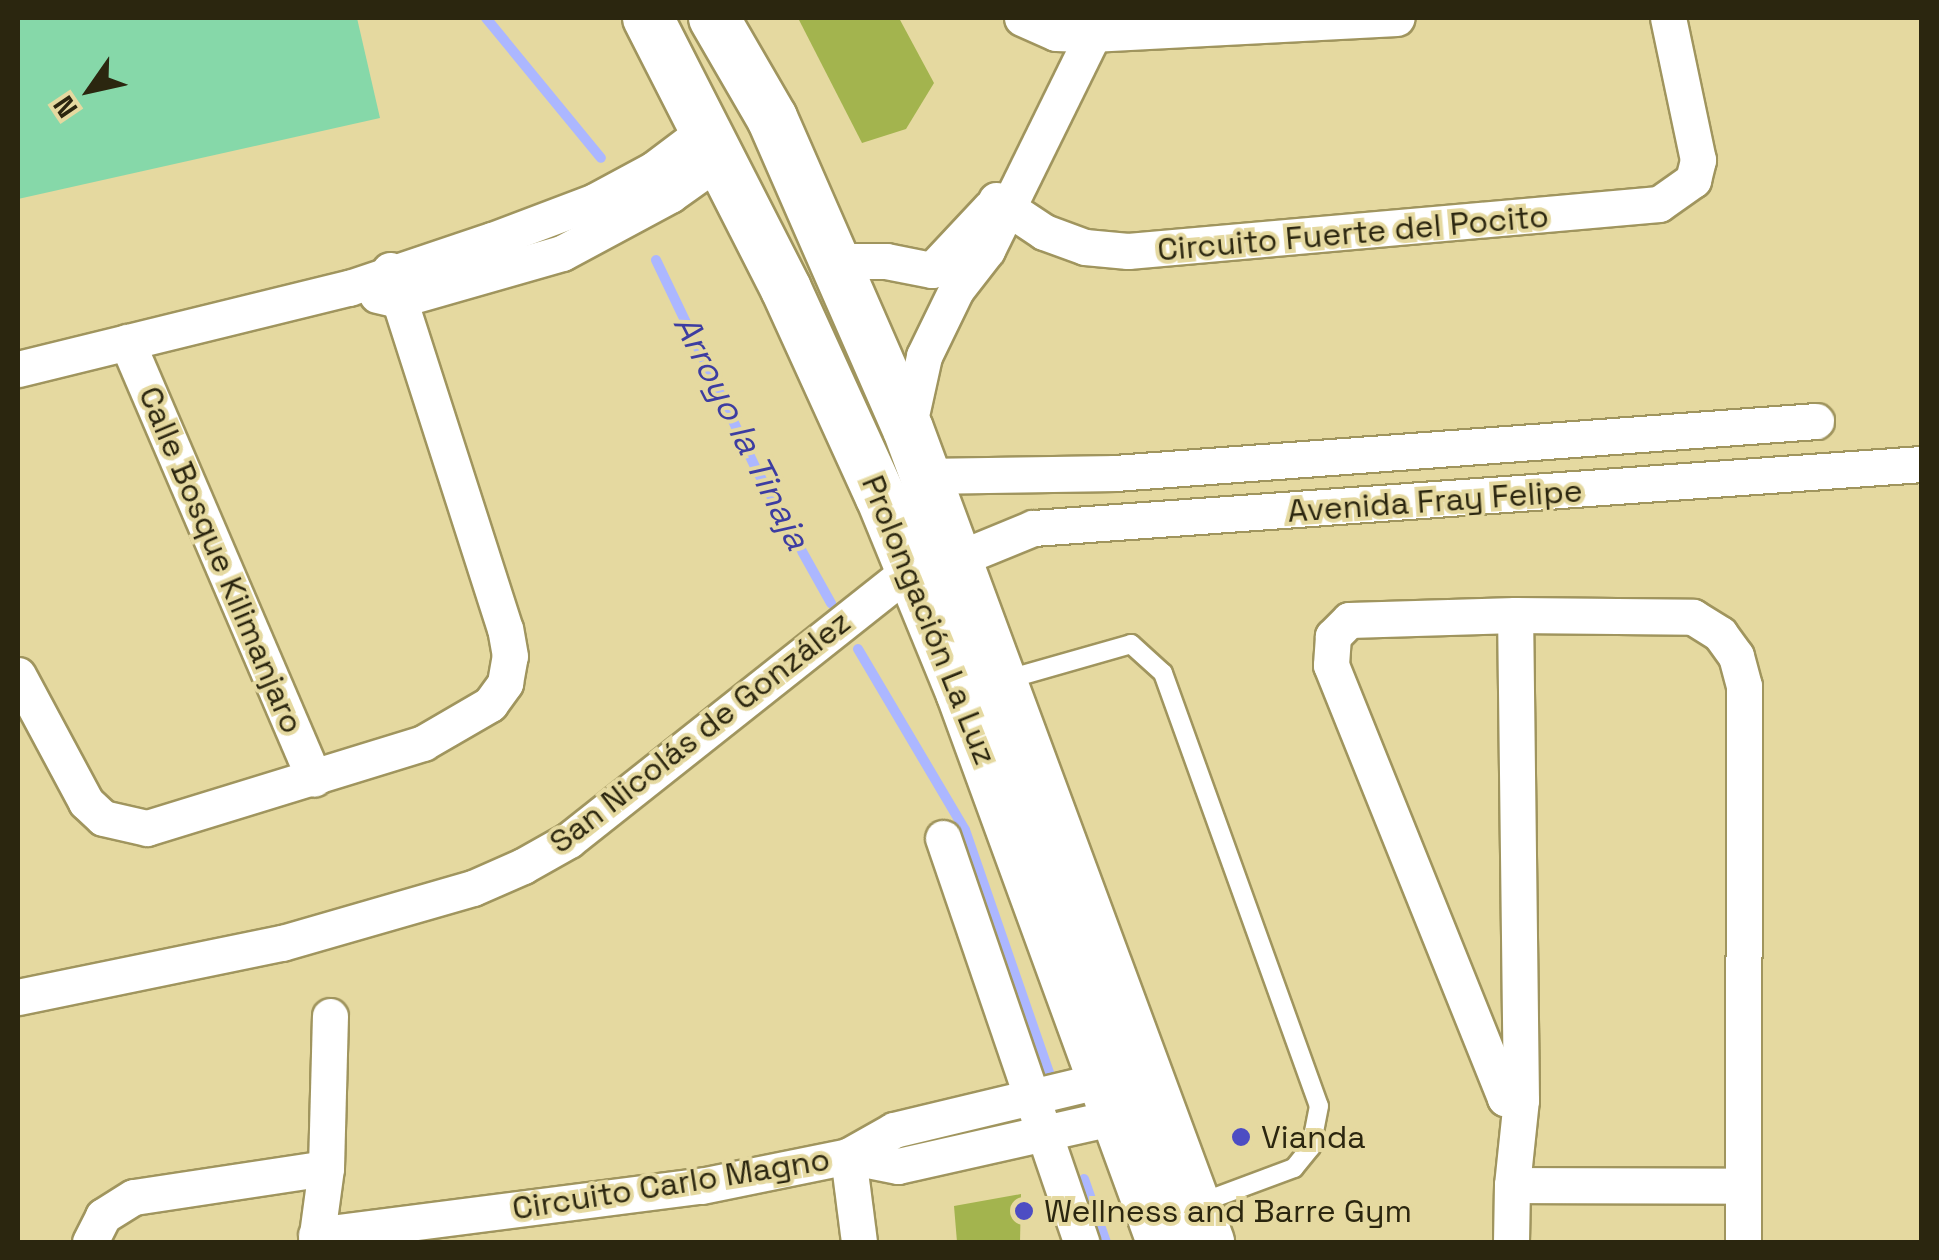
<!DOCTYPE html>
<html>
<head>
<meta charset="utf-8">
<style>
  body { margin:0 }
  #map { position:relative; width:1939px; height:1260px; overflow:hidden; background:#e5d9a0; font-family:"Space Grotesk",sans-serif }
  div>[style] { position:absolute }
  .green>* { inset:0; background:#86d8a9 }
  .stream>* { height:10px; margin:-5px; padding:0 5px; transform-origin:5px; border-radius:5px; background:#acb7ff }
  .building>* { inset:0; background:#a3b44e }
  .roads { filter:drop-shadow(2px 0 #a0955e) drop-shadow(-2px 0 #a0955e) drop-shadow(0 2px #a0955e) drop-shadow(0 -2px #a0955e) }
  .lane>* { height:18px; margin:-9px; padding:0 9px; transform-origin:9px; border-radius:9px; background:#fff }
  .street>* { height:35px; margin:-17.5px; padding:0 17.5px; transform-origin:17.5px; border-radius:17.5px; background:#fff }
  .secondary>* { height:50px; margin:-25px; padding:0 25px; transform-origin:25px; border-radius:25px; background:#fff }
  .dots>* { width:28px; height:28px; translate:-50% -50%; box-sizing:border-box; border:5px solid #e5d9a0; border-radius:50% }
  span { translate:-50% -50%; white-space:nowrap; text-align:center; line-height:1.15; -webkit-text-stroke:8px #e5d9a0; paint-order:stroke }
  .street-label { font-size:32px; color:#2b260f }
  .poi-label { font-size:32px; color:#2b260f }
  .left { translate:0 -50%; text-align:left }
  .water-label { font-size:35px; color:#3d3da1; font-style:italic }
  .frame { position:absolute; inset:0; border:20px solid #2b260f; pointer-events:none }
  .north { position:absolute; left:40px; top:40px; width:100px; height:100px; -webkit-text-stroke:8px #e5d9a0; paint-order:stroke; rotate:236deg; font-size:28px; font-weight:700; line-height:40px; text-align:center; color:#2b260f }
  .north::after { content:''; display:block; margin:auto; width:35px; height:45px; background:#2b260f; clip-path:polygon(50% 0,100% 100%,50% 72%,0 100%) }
</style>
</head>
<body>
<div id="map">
  <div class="green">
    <div style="clip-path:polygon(18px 18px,357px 18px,380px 118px,18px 199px)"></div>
  </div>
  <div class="stream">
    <div style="left:486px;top:18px;width:181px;rotate:50.6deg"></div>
    <div style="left:656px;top:260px;width:232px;rotate:64.4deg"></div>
    <div style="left:756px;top:469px;width:154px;rotate:60.8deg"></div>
    <div style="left:858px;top:649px;width:210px;rotate:59.4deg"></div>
    <div style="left:965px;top:830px;width:260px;rotate:70.9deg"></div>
    <div style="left:1084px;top:1179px;width:67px;rotate:70.8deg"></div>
  </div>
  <div class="building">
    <div style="clip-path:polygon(798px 18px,899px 18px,934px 83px,906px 129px,862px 143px)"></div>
    <div style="clip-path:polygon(1021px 1194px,1020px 1242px,957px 1242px,954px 1206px)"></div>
  </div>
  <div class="roads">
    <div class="lane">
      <div style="left:1005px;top:680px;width:131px;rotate:-15.9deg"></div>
      <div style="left:1131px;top:644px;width:43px;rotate:42.2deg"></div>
      <div style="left:1163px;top:673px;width:460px;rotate:70.2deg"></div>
      <div style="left:1319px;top:1106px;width:42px;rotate:101deg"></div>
      <div style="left:1311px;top:1147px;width:27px;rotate:129deg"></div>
      <div style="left:1294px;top:1168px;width:100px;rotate:159.6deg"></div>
    </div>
    <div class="street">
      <div style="left:1022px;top:18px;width:37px;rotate:24deg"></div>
      <div style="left:1056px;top:33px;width:35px;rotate:2deg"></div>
      <div style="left:1091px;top:34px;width:306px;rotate:-3deg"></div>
      <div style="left:996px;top:200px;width:58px;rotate:33.7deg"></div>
      <div style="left:1044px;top:232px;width:44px;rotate:20.1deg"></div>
      <div style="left:1085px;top:247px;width:43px;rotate:5.3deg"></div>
      <div style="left:1128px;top:251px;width:533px;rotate:-5.06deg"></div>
      <div style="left:1659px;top:204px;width:42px;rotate:-35.2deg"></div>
      <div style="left:1693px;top:180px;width:21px;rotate:-76deg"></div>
      <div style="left:1698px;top:160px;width:145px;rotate:-101.9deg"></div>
      <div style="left:833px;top:261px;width:53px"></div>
      <div style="left:886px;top:261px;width:47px;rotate:11.1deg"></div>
      <div style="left:932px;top:270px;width:86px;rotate:-46.9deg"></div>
      <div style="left:377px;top:295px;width:22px;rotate:13deg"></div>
      <div style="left:398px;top:300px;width:171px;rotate:-16deg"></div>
      <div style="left:562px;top:253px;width:123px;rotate:-28.2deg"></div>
      <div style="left:670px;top:195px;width:64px;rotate:-35.4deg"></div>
      <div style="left:127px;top:342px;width:475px;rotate:66.8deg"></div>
      <div style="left:18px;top:369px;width:341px;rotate:-13.8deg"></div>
      <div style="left:349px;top:288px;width:151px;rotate:-18.6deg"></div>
      <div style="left:492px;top:240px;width:110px;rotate:-20.7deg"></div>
      <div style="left:595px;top:201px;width:67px;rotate:-28.5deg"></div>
      <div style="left:654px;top:169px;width:66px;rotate:-37deg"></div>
      <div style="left:908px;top:429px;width:75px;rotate:-77.6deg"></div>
      <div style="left:924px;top:356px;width:73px;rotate:-64.1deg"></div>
      <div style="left:956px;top:290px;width:51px;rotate:-52.2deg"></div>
      <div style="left:987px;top:250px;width:258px;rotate:-63.8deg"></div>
      <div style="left:925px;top:476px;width:190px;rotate:-0.9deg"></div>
      <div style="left:1115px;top:473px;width:703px;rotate:-4.24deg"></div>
      <div style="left:955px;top:560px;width:84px;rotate:-22.3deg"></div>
      <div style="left:1033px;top:528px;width:891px;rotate:-4.12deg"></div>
      <div style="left:1515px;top:615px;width:178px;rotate:0.6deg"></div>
      <div style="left:1693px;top:617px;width:32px;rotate:32deg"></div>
      <div style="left:1720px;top:634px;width:27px;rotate:54deg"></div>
      <div style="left:1736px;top:656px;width:31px;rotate:75deg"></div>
      <div style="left:1744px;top:686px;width:556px;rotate:90.1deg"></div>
      <div style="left:18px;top:675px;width:144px;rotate:61.8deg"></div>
      <div style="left:86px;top:802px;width:23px;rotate:43deg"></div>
      <div style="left:103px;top:818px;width:45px;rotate:12.8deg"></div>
      <div style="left:147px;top:828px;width:289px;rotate:-17.1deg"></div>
      <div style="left:423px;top:743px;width:78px;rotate:-30.2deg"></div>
      <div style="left:490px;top:704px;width:26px;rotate:-54deg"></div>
      <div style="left:505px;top:683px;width:27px;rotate:-80deg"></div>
      <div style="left:510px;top:656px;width:27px;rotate:-100deg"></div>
      <div style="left:505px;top:629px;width:377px;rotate:-107.8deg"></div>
      <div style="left:943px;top:838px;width:427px;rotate:71.1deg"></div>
      <div style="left:18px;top:997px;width:269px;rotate:-11.6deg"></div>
      <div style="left:282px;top:943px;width:199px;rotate:-16.1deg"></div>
      <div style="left:473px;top:888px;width:55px;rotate:-23.7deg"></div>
      <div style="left:523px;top:866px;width:53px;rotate:-29.5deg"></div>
      <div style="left:569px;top:840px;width:435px;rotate:-38.4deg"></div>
      <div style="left:848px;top:1156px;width:51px;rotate:11.3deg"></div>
      <div style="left:898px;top:1166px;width:227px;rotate:-12.7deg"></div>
      <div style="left:848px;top:1156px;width:87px;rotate:82.7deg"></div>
      <div style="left:1512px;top:1185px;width:85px;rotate:-84deg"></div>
      <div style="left:1521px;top:1100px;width:485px;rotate:-90.7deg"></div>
      <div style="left:1515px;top:615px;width:166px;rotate:178.3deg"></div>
      <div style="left:1349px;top:620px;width:23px;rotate:135deg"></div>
      <div style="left:1333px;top:636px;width:29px;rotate:94deg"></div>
      <div style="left:1331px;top:665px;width:467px;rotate:68.1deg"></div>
      <div style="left:1505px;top:1098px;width:16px;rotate:7deg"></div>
      <div style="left:316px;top:1235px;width:388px;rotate:-7.3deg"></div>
      <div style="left:701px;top:1186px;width:150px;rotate:-11.5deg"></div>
      <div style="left:848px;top:1156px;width:53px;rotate:-29.5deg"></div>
      <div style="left:894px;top:1130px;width:218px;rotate:-13.5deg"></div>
      <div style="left:90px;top:1242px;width:29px;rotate:-63deg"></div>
      <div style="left:103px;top:1216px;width:36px;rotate:-32deg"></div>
      <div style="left:134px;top:1197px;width:194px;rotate:-8.6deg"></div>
      <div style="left:316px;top:1242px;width:75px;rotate:-82.3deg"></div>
      <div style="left:326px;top:1168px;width:152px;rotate:-88.5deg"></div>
      <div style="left:1511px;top:1242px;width:57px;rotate:-89deg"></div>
      <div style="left:1512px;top:1185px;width:231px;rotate:0.2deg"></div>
    </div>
    <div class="secondary">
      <div style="left:648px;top:18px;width:304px;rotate:63deg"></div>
      <div style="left:786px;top:289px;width:229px;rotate:65.5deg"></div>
      <div style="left:881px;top:497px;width:211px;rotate:67.7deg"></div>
      <div style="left:961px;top:692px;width:586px;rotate:69.92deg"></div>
      <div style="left:714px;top:18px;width:116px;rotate:59.9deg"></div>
      <div style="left:772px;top:118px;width:339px;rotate:66.4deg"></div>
      <div style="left:908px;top:429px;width:867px;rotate:69.68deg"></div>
    </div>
  </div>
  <div class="dots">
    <div style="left:1241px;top:1137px;background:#4d4dc3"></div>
    <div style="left:1024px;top:1211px;background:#4d4dc3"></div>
  </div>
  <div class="street-label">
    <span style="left:1353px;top:233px;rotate:-5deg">Circuito Fuerte del Pocito</span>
    <span style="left:1435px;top:501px;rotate:-4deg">Avenida Fray Felipe</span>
    <span style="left:221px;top:560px;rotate:67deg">Calle Bosque Kilimanjaro</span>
    <span style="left:929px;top:620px;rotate:68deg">Prolongación La Luz</span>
    <span style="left:700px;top:732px;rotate:-38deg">San Nicolás de González</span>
    <span style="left:671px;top:1184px;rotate:-9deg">Circuito Carlo Magno</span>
  </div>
  <div class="poi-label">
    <span class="left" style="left:1261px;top:1137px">Vianda</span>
    <span class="left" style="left:1044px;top:1211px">Wellness and Barre Gym</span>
  </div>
  <div class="water-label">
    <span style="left:742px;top:432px;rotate:63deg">Arroyo la Tinaja</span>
  </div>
  <div class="frame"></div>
  <div class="north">N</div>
</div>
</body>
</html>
